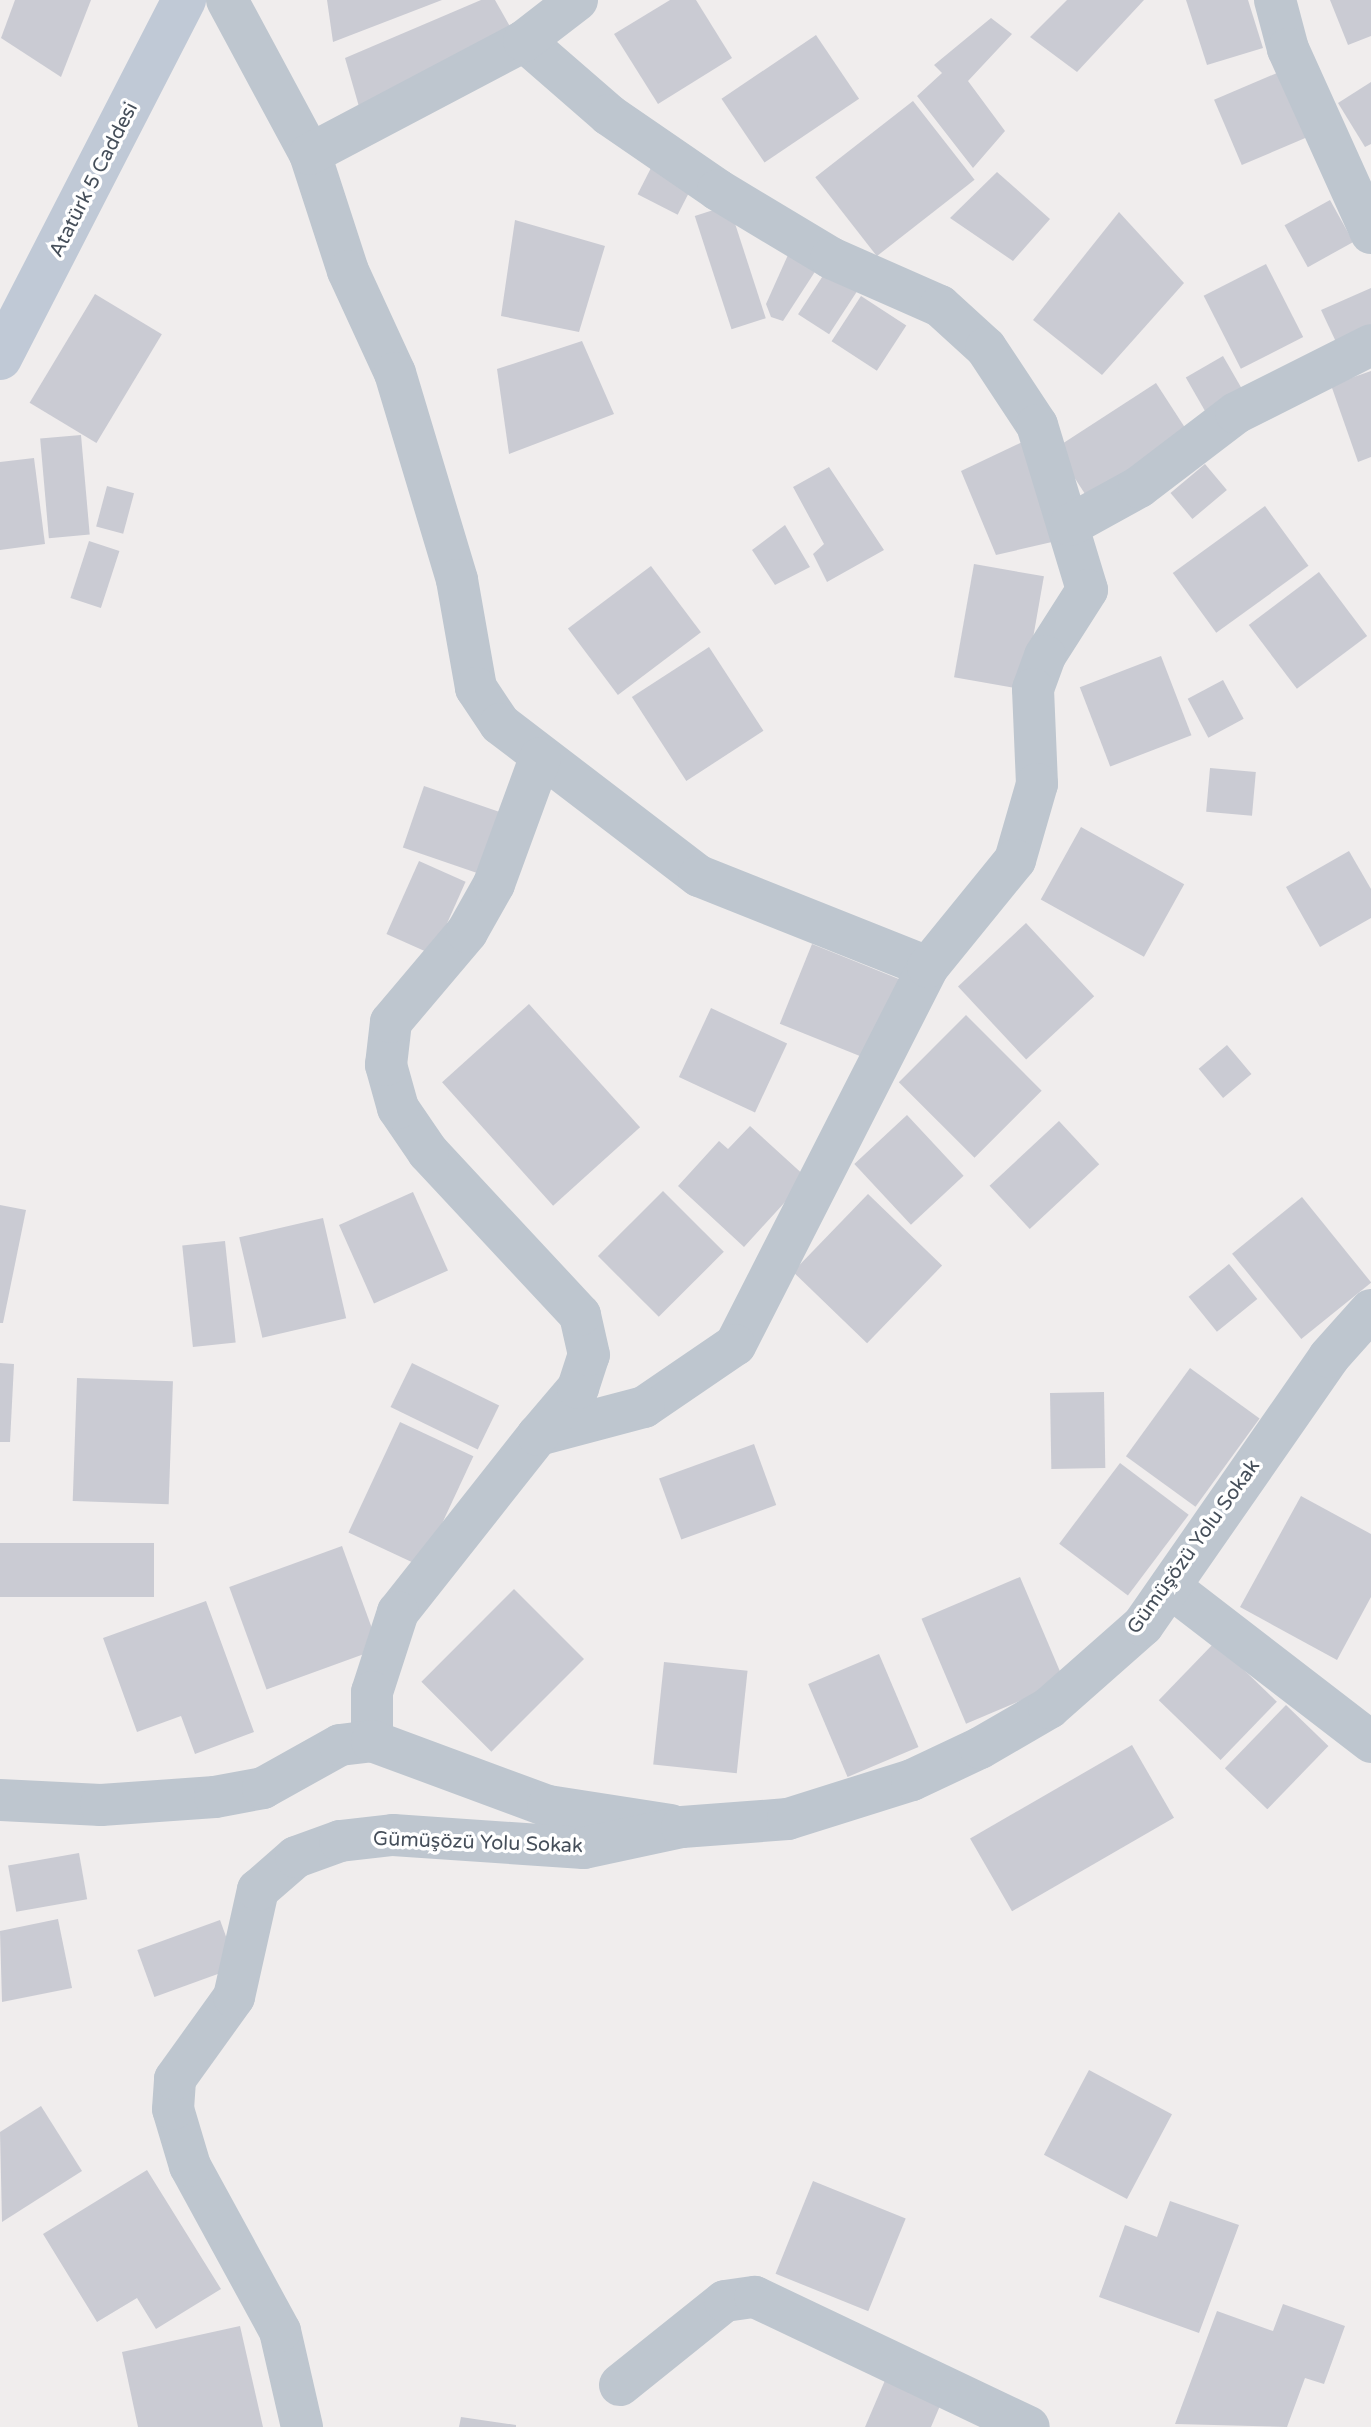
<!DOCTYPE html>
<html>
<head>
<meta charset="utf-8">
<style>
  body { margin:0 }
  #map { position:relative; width:1371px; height:2427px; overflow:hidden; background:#f0eded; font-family:"Varela Round",sans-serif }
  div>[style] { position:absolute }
  .building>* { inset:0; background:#cacbd3; transform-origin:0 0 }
  .street>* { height:42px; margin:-21px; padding:0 21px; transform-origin:21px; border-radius:21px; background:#bec6cf }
  .secondary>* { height:44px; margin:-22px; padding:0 22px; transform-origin:22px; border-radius:22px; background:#c0c9d6 }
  span { translate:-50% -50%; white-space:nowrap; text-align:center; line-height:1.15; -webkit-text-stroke:7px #fff; paint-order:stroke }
  .street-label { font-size:20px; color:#464f5a }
</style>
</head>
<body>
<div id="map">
  <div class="building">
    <div style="clip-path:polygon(15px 0,91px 0,61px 77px,1px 38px)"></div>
    <div style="clip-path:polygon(327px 0,442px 0,333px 42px)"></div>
    <div style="clip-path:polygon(481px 0,495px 0,516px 37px,362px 117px,345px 58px)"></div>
    <div style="clip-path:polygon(670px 0,696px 0,732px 58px,658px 104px,614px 34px)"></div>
    <div style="clip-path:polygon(1067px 0,1144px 0,1077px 72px,1030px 37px)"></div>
    <div style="clip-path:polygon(1186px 0,1248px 0,1263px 48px,1207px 65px)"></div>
    <div style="clip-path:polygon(1330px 0,1371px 0,1371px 36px,1348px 45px)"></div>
    <div style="clip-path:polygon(991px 18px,1012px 34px,968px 81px,1005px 131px,973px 168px,917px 96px,942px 73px,934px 65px)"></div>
    <div style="left:816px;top:35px;width:77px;height:114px;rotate:56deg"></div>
    <div style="left:1284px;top:70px;width:71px;height:76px;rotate:67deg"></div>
    <div style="clip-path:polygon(1371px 82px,1371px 144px,1365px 147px,1338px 103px)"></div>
    <div style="left:913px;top:101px;width:100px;height:124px;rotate:52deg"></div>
    <div style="left:653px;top:164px;width:45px;height:34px;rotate:27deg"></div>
    <div style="clip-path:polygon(997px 172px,1050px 219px,1013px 261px,950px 218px)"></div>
    <div style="left:1330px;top:200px;width:48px;height:52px;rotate:61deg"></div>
    <div style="left:729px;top:205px;width:119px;height:36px;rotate:72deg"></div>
    <div style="clip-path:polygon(1119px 212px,1184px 283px,1102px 375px,1033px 320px)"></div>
    <div style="clip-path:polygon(515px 220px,605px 246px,579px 332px,501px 316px)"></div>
    <div style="clip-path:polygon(792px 246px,818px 267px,783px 321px,771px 317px,766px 304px)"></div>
    <div style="left:1266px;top:264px;width:82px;height:70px;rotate:63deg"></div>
    <div style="left:828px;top:268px;width:37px;height:55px;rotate:33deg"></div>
    <div style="clip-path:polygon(1371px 288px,1371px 329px,1337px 344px,1321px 310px)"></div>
    <div style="left:95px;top:294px;width:78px;height:127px;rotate:31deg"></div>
    <div style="left:861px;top:296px;width:54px;height:54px;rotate:33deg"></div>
    <div style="clip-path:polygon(582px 341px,614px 414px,509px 454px,497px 369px)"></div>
    <div style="left:1223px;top:356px;width:40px;height:43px;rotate:60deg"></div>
    <div style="clip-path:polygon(1371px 371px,1371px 457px,1358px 462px,1331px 385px)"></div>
    <div style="left:1156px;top:383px;width:59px;height:120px;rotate:57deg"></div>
    <div style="left:81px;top:435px;width:100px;height:41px;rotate:85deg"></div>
    <div style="clip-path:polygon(1033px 437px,1065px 539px,996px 555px,961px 471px)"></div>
    <div style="clip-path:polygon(34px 458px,45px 544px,0 550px,0 462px)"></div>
    <div style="left:1205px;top:464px;width:34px;height:45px;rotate:50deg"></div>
    <div style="clip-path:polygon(829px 467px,884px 550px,827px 582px,813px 554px,824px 544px,793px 487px)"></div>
    <div style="left:107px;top:486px;width:28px;height:42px;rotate:15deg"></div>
    <div style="left:1265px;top:506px;width:74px;height:114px;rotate:54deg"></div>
    <div style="clip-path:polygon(785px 525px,810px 567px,775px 585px,752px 550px)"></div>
    <div style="left:89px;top:541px;width:32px;height:60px;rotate:18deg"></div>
    <div style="left:974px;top:564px;width:71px;height:115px;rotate:10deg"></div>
    <div style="left:651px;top:566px;width:83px;height:104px;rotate:53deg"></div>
    <div style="left:1319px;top:572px;width:80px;height:88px;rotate:53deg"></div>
    <div style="left:709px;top:647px;width:100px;height:92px;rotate:57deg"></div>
    <div style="left:1161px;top:656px;width:85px;height:87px;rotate:69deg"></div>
    <div style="left:1223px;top:680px;width:44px;height:40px;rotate:62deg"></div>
    <div style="left:1210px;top:768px;width:46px;height:44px;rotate:5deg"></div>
    <div style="left:424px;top:786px;width:87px;height:65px;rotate:19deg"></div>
    <div style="left:1081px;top:827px;width:118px;height:83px;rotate:29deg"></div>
    <div style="clip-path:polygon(1349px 851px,1371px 889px,1371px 918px,1320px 947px,1286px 887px)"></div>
    <div style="left:419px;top:861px;width:51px;height:80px;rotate:24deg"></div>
    <div style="left:1026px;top:923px;width:100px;height:93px;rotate:47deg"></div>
    <div style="left:812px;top:944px;width:95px;height:86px;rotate:22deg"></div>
    <div style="left:529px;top:1004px;width:166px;height:117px;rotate:48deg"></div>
    <div style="left:711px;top:1008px;width:84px;height:76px;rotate:25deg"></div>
    <div style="left:966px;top:1015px;width:107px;height:95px;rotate:45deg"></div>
    <div style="left:1227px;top:1045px;width:38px;height:37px;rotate:50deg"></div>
    <div style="left:907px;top:1115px;width:83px;height:72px;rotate:47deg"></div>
    <div style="left:1059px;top:1121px;width:59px;height:95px;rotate:47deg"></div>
    <div style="clip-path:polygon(750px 1126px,807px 1178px,744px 1247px,678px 1186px,719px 1141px,728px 1149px)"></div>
    <div style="left:663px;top:1191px;width:86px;height:92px;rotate:45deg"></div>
    <div style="left:413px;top:1192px;width:86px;height:81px;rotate:66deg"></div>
    <div style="left:868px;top:1194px;width:103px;height:108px;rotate:44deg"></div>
    <div style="left:1302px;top:1197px;width:110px;height:90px;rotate:51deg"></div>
    <div style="clip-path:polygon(0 1205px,26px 1210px,3px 1323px,0 1323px)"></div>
    <div style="left:323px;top:1218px;width:103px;height:86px;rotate:77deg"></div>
    <div style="left:225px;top:1241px;width:102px;height:43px;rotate:84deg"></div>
    <div style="left:1229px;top:1264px;width:45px;height:52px;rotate:51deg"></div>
    <div style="clip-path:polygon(0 1363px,14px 1364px,10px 1442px,0 1442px)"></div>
    <div style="left:412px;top:1363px;width:97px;height:49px;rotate:26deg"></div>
    <div style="left:1190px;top:1368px;width:86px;height:109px;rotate:36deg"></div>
    <div style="left:77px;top:1378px;width:96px;height:123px;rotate:2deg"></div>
    <div style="left:1104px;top:1392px;width:76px;height:54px;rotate:89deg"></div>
    <div style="left:400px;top:1422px;width:81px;height:122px;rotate:25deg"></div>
    <div style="left:754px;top:1444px;width:65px;height:101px;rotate:70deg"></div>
    <div style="left:1120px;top:1463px;width:86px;height:101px;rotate:37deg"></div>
    <div style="clip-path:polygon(1301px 1496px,1371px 1534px,1371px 1597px,1337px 1660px,1240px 1607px)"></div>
    <div style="left:154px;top:1543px;width:54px;height:154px;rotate:90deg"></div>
    <div style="left:342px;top:1546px;width:109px;height:120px;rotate:70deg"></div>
    <div style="left:1020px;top:1577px;width:114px;height:107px;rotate:67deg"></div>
    <div style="left:514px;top:1589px;width:99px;height:131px;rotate:45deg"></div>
    <div style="clip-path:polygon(206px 1601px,254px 1732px,195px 1754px,181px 1716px,137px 1732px,103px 1638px)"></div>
    <div style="left:1215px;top:1642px;width:86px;height:81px;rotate:44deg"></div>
    <div style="left:879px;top:1654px;width:101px;height:77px;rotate:67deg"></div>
    <div style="left:664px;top:1662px;width:84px;height:103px;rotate:6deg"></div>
    <div style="left:1286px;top:1705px;width:59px;height:88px;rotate:44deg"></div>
    <div style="left:1132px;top:1745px;width:84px;height:187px;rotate:60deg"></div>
    <div style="left:79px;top:1853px;width:47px;height:72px;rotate:80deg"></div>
    <div style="clip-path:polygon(58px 1919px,72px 1988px,2px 2002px,0 1931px)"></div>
    <div style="left:220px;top:1920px;width:50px;height:88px;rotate:70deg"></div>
    <div style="left:1089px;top:2070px;width:94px;height:96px;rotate:28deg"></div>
    <div style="clip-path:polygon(41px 2106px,82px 2171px,2px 2222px,0 2132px)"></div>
    <div style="clip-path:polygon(147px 2170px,221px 2289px,156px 2329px,137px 2298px,97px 2322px,43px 2234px)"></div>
    <div style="left:813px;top:2181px;width:100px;height:100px;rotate:22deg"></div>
    <div style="clip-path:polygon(1170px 2201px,1239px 2225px,1199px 2333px,1099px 2297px,1125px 2225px,1157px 2237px)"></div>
    <div style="clip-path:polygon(1283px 2304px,1345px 2326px,1324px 2384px,1305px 2378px,1287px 2427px,1175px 2424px,1217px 2311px,1273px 2331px)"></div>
    <div style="clip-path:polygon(240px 2326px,263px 2427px,138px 2427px,122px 2352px)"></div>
    <div style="clip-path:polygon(886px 2378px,942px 2401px,931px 2427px,865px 2427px)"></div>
    <div style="clip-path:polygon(461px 2417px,516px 2425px,516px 2427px,459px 2427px)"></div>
  </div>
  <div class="street">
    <div style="left:227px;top:0;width:175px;rotate:61.7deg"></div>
    <div style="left:310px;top:154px;width:123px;rotate:72deg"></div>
    <div style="left:348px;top:271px;width:112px;rotate:65.3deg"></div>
    <div style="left:395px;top:373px;width:216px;rotate:73.3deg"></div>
    <div style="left:457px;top:580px;width:110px;rotate:80deg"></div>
    <div style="left:476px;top:688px;width:43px;rotate:56.3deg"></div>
    <div style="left:500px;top:724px;width:250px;rotate:37.4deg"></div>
    <div style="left:699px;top:876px;width:246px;rotate:21.7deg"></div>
    <div style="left:928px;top:967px;width:424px;rotate:117deg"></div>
    <div style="left:735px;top:1345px;width:110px;rotate:145.7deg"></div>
    <div style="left:644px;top:1407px;width:110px;rotate:165.2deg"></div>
    <div style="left:538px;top:1435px;width:226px;rotate:128.3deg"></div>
    <div style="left:398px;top:1612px;width:84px;rotate:108deg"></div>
    <div style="left:372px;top:1692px;width:49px;rotate:90deg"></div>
    <div style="left:1275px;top:0;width:51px;rotate:75.1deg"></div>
    <div style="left:1288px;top:49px;width:202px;rotate:65.7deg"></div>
    <div style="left:524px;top:41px;width:113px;rotate:41deg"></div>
    <div style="left:609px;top:115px;width:132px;rotate:34.5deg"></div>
    <div style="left:718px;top:190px;width:132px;rotate:31deg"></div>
    <div style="left:831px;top:258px;width:119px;rotate:23.8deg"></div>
    <div style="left:940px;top:306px;width:62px;rotate:42.4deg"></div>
    <div style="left:986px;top:348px;width:92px;rotate:56.5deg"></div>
    <div style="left:1037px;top:425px;width:172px;rotate:73.1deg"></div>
    <div style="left:1087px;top:590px;width:78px;rotate:122.5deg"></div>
    <div style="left:1045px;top:656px;width:35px;rotate:110deg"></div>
    <div style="left:1033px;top:689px;width:95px;rotate:87.6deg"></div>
    <div style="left:1037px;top:784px;width:79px;rotate:106.1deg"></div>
    <div style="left:1015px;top:860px;width:138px;rotate:129.1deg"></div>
    <div style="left:310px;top:154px;width:242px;rotate:-27.8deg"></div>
    <div style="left:524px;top:41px;width:67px;rotate:-37.7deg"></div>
    <div style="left:1070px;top:525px;width:79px;rotate:-28.8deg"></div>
    <div style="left:1139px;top:487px;width:122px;rotate:-37.3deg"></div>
    <div style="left:1236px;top:413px;width:151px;rotate:-26.7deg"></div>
    <div style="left:538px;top:1435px;width:62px;rotate:-49.6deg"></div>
    <div style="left:578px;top:1388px;width:35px;rotate:-72deg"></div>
    <div style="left:589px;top:1355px;width:41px;rotate:-102.7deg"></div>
    <div style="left:580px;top:1315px;width:223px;rotate:-133deg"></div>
    <div style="left:428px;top:1152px;width:53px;rotate:-124.3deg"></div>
    <div style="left:398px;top:1108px;width:45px;rotate:-105.6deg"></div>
    <div style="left:386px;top:1065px;width:43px;rotate:-83.4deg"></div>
    <div style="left:391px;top:1022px;width:118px;rotate:-49.8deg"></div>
    <div style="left:467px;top:932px;width:55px;rotate:-60.6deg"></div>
    <div style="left:494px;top:884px;width:134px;rotate:-69.9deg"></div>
    <div style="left:1170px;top:1587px;width:254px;rotate:37.6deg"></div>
    <div style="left:0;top:1800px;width:101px;rotate:2.8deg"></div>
    <div style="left:101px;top:1805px;width:114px;rotate:-4deg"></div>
    <div style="left:215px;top:1797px;width:49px;rotate:-10.6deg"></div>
    <div style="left:263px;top:1788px;width:88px;rotate:-29.2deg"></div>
    <div style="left:340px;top:1745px;width:32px;rotate:-7deg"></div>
    <div style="left:372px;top:1741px;width:188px;rotate:20.3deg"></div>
    <div style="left:548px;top:1806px;width:124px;rotate:8.8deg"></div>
    <div style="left:620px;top:2385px;width:134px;rotate:-38.7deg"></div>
    <div style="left:725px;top:2301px;width:30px;rotate:-8deg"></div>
    <div style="left:755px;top:2297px;width:303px;rotate:25.4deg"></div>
    <div style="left:302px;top:2427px;width:98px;rotate:-102.9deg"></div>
    <div style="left:280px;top:2331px;width:188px;rotate:-118.6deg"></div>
    <div style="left:190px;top:2166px;width:59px;rotate:-106.6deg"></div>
    <div style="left:173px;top:2109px;width:30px;rotate:-86deg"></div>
    <div style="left:175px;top:2079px;width:101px;rotate:-54.3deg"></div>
    <div style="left:234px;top:1997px;width:110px;rotate:-77.4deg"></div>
    <div style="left:258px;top:1890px;width:50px;rotate:-41deg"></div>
    <div style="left:296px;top:1857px;width:47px;rotate:-20deg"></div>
    <div style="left:340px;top:1841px;width:53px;rotate:-6.5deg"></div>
    <div style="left:393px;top:1835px;width:191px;rotate:3.9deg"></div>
    <div style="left:584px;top:1848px;width:100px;rotate:-12.1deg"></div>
    <div style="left:682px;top:1827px;width:106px;rotate:-4.3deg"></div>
    <div style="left:788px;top:1819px;width:130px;rotate:-17.5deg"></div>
    <div style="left:912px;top:1780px;width:75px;rotate:-25.2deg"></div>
    <div style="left:980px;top:1748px;width:80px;rotate:-30.1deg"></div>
    <div style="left:1049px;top:1708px;width:125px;rotate:-41.4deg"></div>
    <div style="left:1143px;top:1625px;width:326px;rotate:-55.2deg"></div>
    <div style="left:1329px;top:1357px;width:63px;rotate:-48.2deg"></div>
  </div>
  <div class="secondary">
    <div style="left:0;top:358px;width:403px;rotate:-62.8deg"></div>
  </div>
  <div class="street-label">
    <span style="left:94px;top:180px;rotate:-63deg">Atatürk 5 Caddesi</span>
    <span style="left:1194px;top:1547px;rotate:-54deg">Gümüşözü Yolu Sokak</span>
    <span style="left:478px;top:1843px;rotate:2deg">Gümüşözü Yolu Sokak</span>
  </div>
</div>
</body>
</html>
